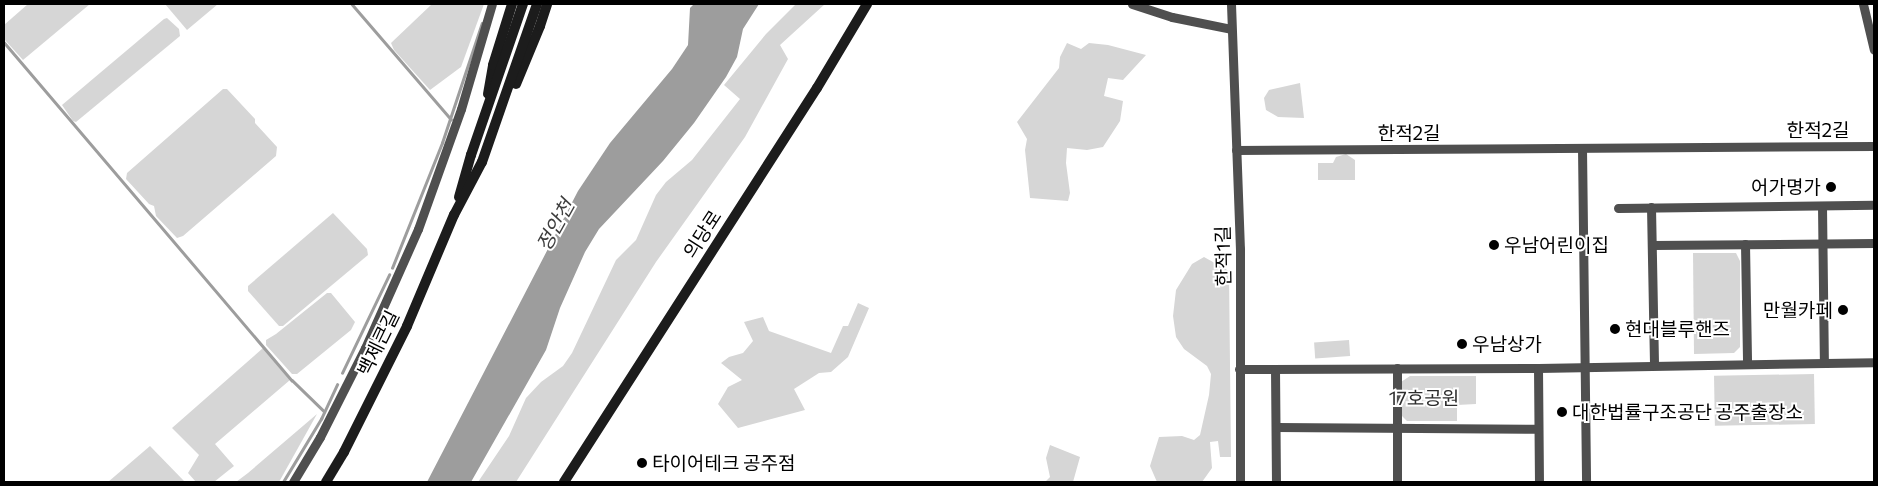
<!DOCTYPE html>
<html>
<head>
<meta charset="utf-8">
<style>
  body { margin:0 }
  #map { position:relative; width:1878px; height:486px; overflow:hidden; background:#fff; font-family:Commissioner,"Noto Sans KR",sans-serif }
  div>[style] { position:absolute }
  .green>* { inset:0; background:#d6d6d6; transform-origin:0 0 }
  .water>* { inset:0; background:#9d9d9d }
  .stream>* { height:2.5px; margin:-1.25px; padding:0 1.25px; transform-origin:1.25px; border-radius:1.25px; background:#9d9d9d }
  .street>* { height:9px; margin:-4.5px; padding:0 4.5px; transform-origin:4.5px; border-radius:4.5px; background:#4f4f4f }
  .secondary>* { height:10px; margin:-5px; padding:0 5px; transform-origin:5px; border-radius:5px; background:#1c1c1c }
  .dots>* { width:14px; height:14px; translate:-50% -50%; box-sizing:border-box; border:2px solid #fff; border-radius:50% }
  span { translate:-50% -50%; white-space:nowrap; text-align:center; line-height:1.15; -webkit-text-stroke:4px #fff; paint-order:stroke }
  .street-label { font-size:19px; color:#000 }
  .poi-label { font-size:19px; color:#000 }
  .right { translate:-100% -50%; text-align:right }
  .left { translate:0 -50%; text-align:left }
  .park-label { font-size:19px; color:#2d2d2d }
  .water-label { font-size:20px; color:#3e3e3e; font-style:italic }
  .frame { position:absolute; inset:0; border:5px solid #000; pointer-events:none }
</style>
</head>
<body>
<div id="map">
  <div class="green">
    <div style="clip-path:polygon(28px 4px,90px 4px,23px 60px,4px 39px,4px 25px)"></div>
    <div style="clip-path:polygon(165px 4px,218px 4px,187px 30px)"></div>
    <div style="clip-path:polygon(432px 4px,484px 4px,461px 67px,430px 90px,394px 50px,391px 43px)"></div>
    <div style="clip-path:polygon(796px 4px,825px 4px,780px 45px,788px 59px,745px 137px,656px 262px,516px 482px,478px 482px,509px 436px,526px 398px,541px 382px,563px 366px,572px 353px,616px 260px,636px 240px,656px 195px,666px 182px,692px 160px,740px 99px,724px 85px,766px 34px)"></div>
    <div style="clip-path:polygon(167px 18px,179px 29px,180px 36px,76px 122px,73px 121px,62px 105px,164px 19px)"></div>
    <div style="clip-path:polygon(1067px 43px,1081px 49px,1089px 43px,1108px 45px,1146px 55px,1123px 80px,1108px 78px,1104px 96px,1123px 101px,1120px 121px,1103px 147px,1087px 150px,1067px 148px,1066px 163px,1070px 193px,1068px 201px,1030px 198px,1025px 150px,1027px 139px,1017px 122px,1059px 68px,1060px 57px)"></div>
    <div style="clip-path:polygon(1300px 83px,1304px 118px,1278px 117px,1266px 110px,1264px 98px,1269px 90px)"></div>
    <div style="clip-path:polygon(223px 89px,227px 89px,255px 119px,255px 123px,277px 147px,276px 156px,183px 236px,177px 238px,156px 216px,154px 206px,149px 204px,126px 179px,127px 173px)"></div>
    <div style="clip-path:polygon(1346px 154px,1355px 160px,1355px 180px,1318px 180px,1318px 163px,1333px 163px,1336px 157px)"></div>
    <div style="clip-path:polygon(333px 213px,367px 249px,368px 255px,283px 326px,279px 326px,248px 291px,248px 286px)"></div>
    <div style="clip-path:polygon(1693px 253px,1736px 253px,1740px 261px,1740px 347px,1734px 353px,1694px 354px)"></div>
    <div style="clip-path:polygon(1204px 257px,1229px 271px,1231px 457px,1220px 457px,1218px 441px,1210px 442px,1212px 468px,1202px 482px,1157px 482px,1150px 466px,1159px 437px,1182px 436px,1194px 440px,1200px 435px,1209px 395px,1211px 374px,1207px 366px,1184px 349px,1176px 337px,1173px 316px,1176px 290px,1192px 264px)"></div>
    <div style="clip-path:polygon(327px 293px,331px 293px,355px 322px,351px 330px,297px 374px,292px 374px,266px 345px,266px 340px,276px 334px)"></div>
    <div style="clip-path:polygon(858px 303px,869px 308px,848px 357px,831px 372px,819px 373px,794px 389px,805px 410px,738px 428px,718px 404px,728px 387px,742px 380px,721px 363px,729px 357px,743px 353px,753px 341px,744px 322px,763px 317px,769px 331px,831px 353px,843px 326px,848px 326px)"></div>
    <div style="left:1349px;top:340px;width:16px;height:35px;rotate:86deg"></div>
    <div style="clip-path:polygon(263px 348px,290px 380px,215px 444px,234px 466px,214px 482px,196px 482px,188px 473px,199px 455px,172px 428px)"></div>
    <div style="left:1814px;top:374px;width:50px;height:100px;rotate:89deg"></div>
    <div style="clip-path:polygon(1410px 376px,1476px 376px,1476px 404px,1457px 405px,1457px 421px,1407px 421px,1402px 416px,1401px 382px)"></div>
    <div style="clip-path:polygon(317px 414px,279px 482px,236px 482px,248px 473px)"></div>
    <div style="clip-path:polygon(1050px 445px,1080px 457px,1073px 482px,1045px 482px,1050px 477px,1046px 458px)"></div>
    <div style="clip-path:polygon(150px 446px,185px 482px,108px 482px)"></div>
  </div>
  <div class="water">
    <div style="clip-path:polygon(694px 4px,759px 4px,743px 29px,737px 57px,726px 77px,694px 123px,663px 161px,599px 229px,585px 252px,560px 308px,546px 350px,471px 482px,427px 482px,578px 191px,610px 143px,672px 69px,688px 45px,690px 8px)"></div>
  </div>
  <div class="stream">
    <div style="left:352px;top:4px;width:152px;rotate:49.3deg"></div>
    <div style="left:4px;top:42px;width:444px;rotate:49.6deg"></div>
    <div style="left:292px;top:380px;width:45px;rotate:44.1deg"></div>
    <div style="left:392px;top:268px;width:135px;rotate:-68.2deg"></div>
    <div style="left:442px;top:143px;width:126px;rotate:-71.6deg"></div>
    <div style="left:342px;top:373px;width:109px;rotate:-64.4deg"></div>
    <div style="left:283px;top:482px;width:74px;rotate:-58.9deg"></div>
    <div style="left:321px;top:419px;width:38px;rotate:-65deg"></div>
  </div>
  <div class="street">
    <div style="left:1132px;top:4px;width:42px;rotate:18deg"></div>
    <div style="left:1172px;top:17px;width:60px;rotate:11.5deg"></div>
    <div style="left:1231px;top:4px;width:245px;rotate:87.9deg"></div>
    <div style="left:1240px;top:249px;width:233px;rotate:90deg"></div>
    <div style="left:1863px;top:4px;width:47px;rotate:76.6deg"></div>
    <div style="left:1582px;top:148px;width:334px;rotate:89.3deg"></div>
    <div style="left:1236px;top:150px;width:638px;rotate:-0.36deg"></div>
    <div style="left:1822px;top:206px;width:157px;rotate:89.3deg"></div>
    <div style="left:1651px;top:207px;width:158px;rotate:88.9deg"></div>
    <div style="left:1618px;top:208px;width:256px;rotate:-0.7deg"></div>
    <div style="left:1745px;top:244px;width:120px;rotate:89deg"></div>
    <div style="left:1652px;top:245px;width:222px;rotate:-0.5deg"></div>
    <div style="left:1397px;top:368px;width:114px;rotate:90deg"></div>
    <div style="left:1538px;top:368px;width:114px;rotate:89.5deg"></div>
    <div style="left:1239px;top:369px;width:299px;rotate:-0.2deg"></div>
    <div style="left:1538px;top:368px;width:336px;rotate:-1deg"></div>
    <div style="left:1275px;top:369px;width:113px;rotate:89.5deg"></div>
    <div style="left:1276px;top:427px;width:262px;rotate:0.4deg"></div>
    <div style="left:293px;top:482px;width:52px;rotate:-59deg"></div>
    <div style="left:320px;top:437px;width:100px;rotate:-63.2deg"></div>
    <div style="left:365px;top:348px;width:130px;rotate:-66deg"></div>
    <div style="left:418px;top:229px;width:127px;rotate:-70.3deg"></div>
    <div style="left:461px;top:109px;width:109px;rotate:-73.6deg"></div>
  </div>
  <div class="secondary">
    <div style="left:516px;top:84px;width:63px;rotate:-67.5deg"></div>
    <div style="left:540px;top:26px;width:23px;rotate:-72deg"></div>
    <div style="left:488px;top:94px;width:29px;rotate:-80deg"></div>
    <div style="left:493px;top:65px;width:64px;rotate:-72.7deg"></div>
    <div style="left:459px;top:197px;width:44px;rotate:-74.1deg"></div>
    <div style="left:471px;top:155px;width:160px;rotate:-71deg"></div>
    <div style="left:326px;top:482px;width:35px;rotate:-59deg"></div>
    <div style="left:344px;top:452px;width:141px;rotate:-63.4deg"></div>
    <div style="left:407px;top:326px;width:121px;rotate:-67.1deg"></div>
    <div style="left:454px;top:215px;width:60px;rotate:-62.2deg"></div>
    <div style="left:482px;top:162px;width:167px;rotate:-70.8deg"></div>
    <div style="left:564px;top:482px;width:468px;rotate:-57.3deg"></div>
    <div style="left:817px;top:88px;width:98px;rotate:-59.2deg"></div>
  </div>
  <div class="dots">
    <div style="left:1831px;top:187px;background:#000"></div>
    <div style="left:1494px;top:245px;background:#000"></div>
    <div style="left:1843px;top:310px;background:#000"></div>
    <div style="left:1615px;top:329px;background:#000"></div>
    <div style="left:1462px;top:344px;background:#000"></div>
    <div style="left:1562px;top:412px;background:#000"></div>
    <div style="left:642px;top:463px;background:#000"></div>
  </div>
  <div class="street-label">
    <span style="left:1818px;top:130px">한적2길</span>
    <span style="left:1409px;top:133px">한적2길</span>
    <span style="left:702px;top:234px;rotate:-57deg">의당로</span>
    <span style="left:1223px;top:256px;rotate:-91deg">한적1길</span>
    <span style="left:378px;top:343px;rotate:-64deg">백제큰길</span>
  </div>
  <div class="poi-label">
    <span class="right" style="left:1821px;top:187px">어가명가</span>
    <span class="left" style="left:1504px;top:245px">우남어린이집</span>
    <span class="right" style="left:1833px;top:310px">만월카페</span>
    <span class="left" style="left:1625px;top:329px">현대블루핸즈</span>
    <span class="left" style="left:1472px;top:344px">우남상가</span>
    <span class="left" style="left:1572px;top:412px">대한법률구조공단 공주출장소</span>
    <span class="left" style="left:652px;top:463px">타이어테크 공주점</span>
  </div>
  <div class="park-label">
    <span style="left:1424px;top:398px">17호공원</span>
  </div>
  <div class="water-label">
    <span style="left:555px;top:225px;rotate:-61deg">정안천</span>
  </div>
  <div class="frame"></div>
</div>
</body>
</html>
